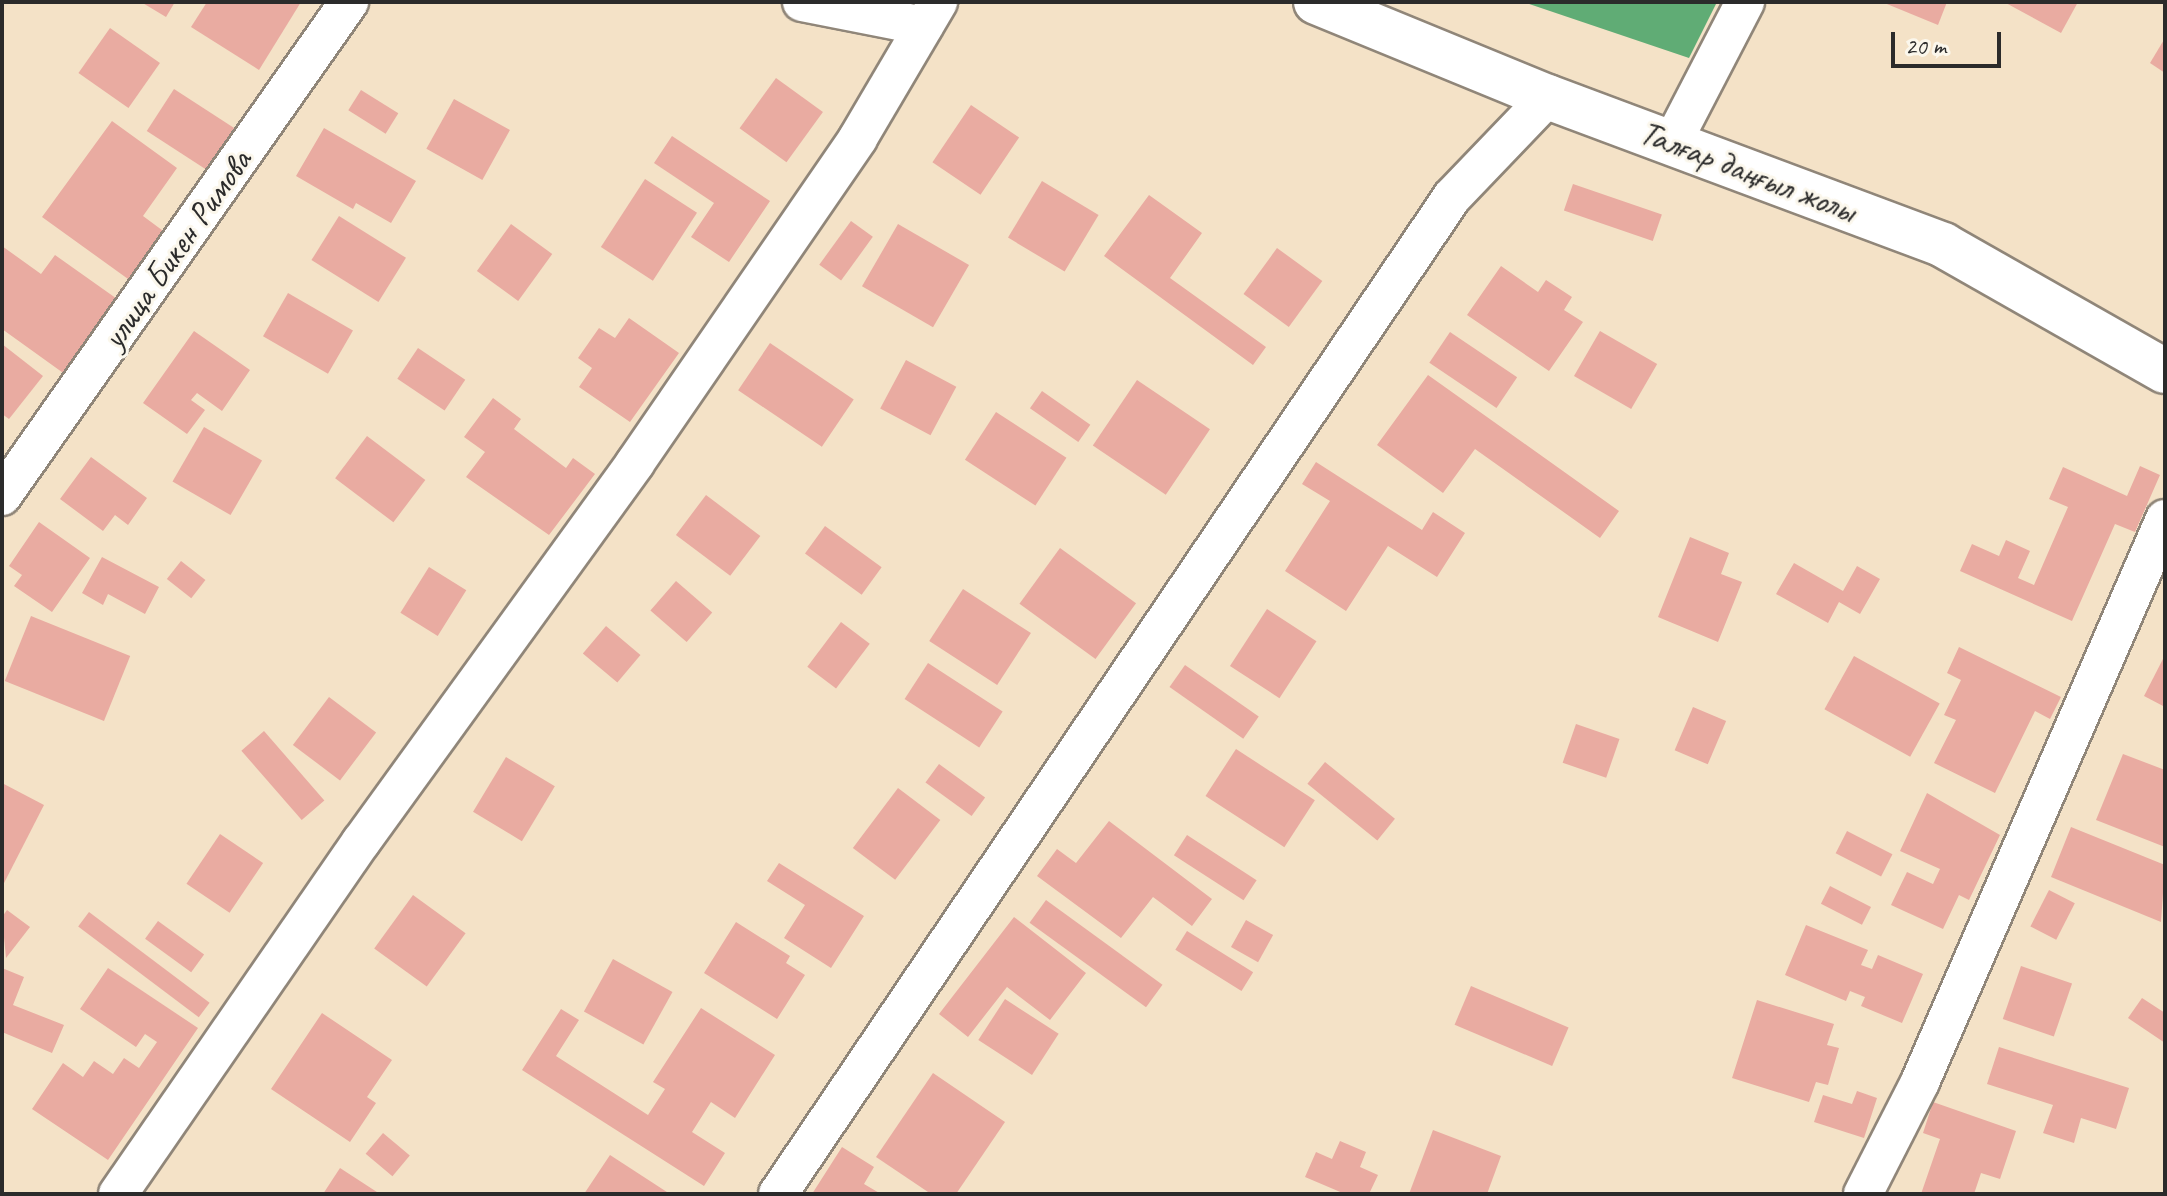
<!DOCTYPE html>
<html>
<head>
<meta charset="utf-8">
<style>
  body { margin:0 }
  #map { position:relative; width:2167px; height:1196px; overflow:hidden; background:#f4e2c7; font-family:Caveat,sans-serif }
  div>[style] { position:absolute }
  .forest>* { inset:0; background:#60ac75 }
  .building>* { inset:0; background:#e9aba1; transform-origin:0 0 }
  .roads { filter:drop-shadow(2px 0 #908679) drop-shadow(-2px 0 #908679) drop-shadow(0 2px #908679) drop-shadow(0 -2px #908679) }
  .minor>* { height:38px; margin:-19px; padding:0 19px; transform-origin:19px; border-radius:19px; background:#fff }
  .primary>* { height:44px; margin:-22px; padding:0 22px; transform-origin:22px; border-radius:22px; background:#fff }
  span { translate:-50% -50%; white-space:nowrap; text-align:center; line-height:1.15; -webkit-text-stroke:6px #fbf7ec; paint-order:stroke }
  .street-label { font-size:34px; color:#2b2b2b }
  .frame { position:absolute; inset:0; border:4px solid #2b2b2b; pointer-events:none }
  .scale { position:absolute; left:1891px; top:32px; width:110px; height:36px; box-sizing:border-box; border:4px solid #2b2b2b; border-top:0; padding-left:10px; font-size:24px; line-height:28px; white-space:nowrap; color:#2b2b2b; -webkit-text-stroke:6px #fbf7ec; paint-order:stroke }
</style>
</head>
<body>
<div id="map">
  <div class="forest">
    <div style="clip-path:polygon(1523px 2px,1717px 2px,1689px 58px)"></div>
  </div>
  <div class="building">
    <div style="clip-path:polygon(141px 2px,175px 2px,166px 17px)"></div>
    <div style="clip-path:polygon(207px 2px,301px 2px,259px 70px,191px 27px)"></div>
    <div style="clip-path:polygon(1882px 2px,1947px 2px,1938px 25px)"></div>
    <div style="clip-path:polygon(2004px 2px,2078px 2px,2061px 33px)"></div>
    <div style="left:110px;top:28px;width:61px;height:55px;rotate:35deg"></div>
    <div style="clip-path:polygon(2165px 38px,2165px 73px,2150px 63px)"></div>
    <div style="left:776px;top:78px;width:58px;height:62px;rotate:36deg"></div>
    <div style="left:174px;top:89px;width:74px;height:50px;rotate:33deg"></div>
    <div style="left:361px;top:90px;width:44px;height:24px;rotate:32deg"></div>
    <div style="left:454px;top:99px;width:64px;height:57px;rotate:29deg"></div>
    <div style="left:971px;top:105px;width:58px;height:69px;rotate:34deg"></div>
    <div style="clip-path:polygon(112px 121px,177px 168px,143px 216px,170px 236px,135px 284px,42px 217px)"></div>
    <div style="clip-path:polygon(324px 128px,416px 181px,391px 223px,356px 203px,353px 209px,296px 176px)"></div>
    <div style="clip-path:polygon(672px 136px,770px 201px,729px 262px,691px 237px,714px 203px,654px 163px)"></div>
    <div style="left:645px;top:179px;width:62px;height:81px;rotate:33deg"></div>
    <div style="left:1042px;top:181px;width:66px;height:66px;rotate:31deg"></div>
    <div style="left:1573px;top:184px;width:94px;height:28px;rotate:19deg"></div>
    <div style="clip-path:polygon(1149px 195px,1202px 233px,1170px 278px,1266px 347px,1253px 365px,1104px 256px)"></div>
    <div style="left:339px;top:216px;width:79px;height:52px;rotate:32deg"></div>
    <div style="left:851px;top:221px;width:27px;height:54px;rotate:36deg"></div>
    <div style="left:511px;top:224px;width:51px;height:58px;rotate:36deg"></div>
    <div style="left:898px;top:224px;width:82px;height:72px;rotate:30deg"></div>
    <div style="clip-path:polygon(2px 246px,41px 274px,55px 255px,127px 306px,73px 380px,2px 329px)"></div>
    <div style="left:1277px;top:248px;width:56px;height:57px;rotate:36deg"></div>
    <div style="clip-path:polygon(1501px 266px,1538px 292px,1546px 280px,1572px 297px,1564px 310px,1583px 322px,1549px 371px,1467px 315px)"></div>
    <div style="left:288px;top:293px;width:75px;height:50px;rotate:30deg"></div>
    <div style="clip-path:polygon(629px 318px,679px 353px,630px 422px,579px 387px,592px 368px,578px 358px,599px 328px,615px 338px)"></div>
    <div style="clip-path:polygon(194px 331px,250px 370px,222px 411px,197px 393px,191px 400px,205px 410px,187px 434px,143px 403px)"></div>
    <div style="left:1600px;top:331px;width:66px;height:52px;rotate:30deg"></div>
    <div style="left:1450px;top:332px;width:81px;height:37px;rotate:34deg"></div>
    <div style="left:770px;top:343px;width:101px;height:57px;rotate:34deg"></div>
    <div style="clip-path:polygon(2px 344px,43px 376px,9px 419px,2px 414px)"></div>
    <div style="left:418px;top:348px;width:57px;height:37px;rotate:34deg"></div>
    <div style="left:906px;top:360px;width:57px;height:55px;rotate:28deg"></div>
    <div style="clip-path:polygon(1428px 375px,1619px 511px,1600px 538px,1475px 449px,1443px 493px,1377px 445px)"></div>
    <div style="left:1137px;top:380px;width:88px;height:79px;rotate:34deg"></div>
    <div style="left:1042px;top:391px;width:59px;height:21px;rotate:35deg"></div>
    <div style="clip-path:polygon(493px 398px,521px 419px,514px 429px,566px 468px,573px 458px,595px 474px,549px 535px,466px 477px,485px 452px,464px 437px)"></div>
    <div style="left:996px;top:412px;width:84px;height:57px;rotate:33deg"></div>
    <div style="left:204px;top:427px;width:67px;height:63px;rotate:30deg"></div>
    <div style="left:367px;top:436px;width:73px;height:53px;rotate:37deg"></div>
    <div style="clip-path:polygon(91px 457px,147px 498px,128px 525px,115px 515px,103px 531px,60px 499px)"></div>
    <div style="clip-path:polygon(1316px 462px,1422px 530px,1433px 512px,1465px 533px,1437px 577px,1388px 546px,1346px 611px,1285px 571px,1330px 501px,1302px 484px)"></div>
    <div style="clip-path:polygon(2140px 466px,2160px 475px,2135px 532px,2115px 524px,2072px 621px,1960px 571px,1972px 544px,1999px 556px,2006px 540px,2030px 551px,2018px 578px,2034px 585px,2068px 507px,2049px 499px,2063px 467px,2127px 496px)"></div>
    <div style="left:706px;top:495px;width:68px;height:50px;rotate:37deg"></div>
    <div style="clip-path:polygon(39px 522px,90px 558px,52px 612px,14px 586px,22px 575px,9px 566px)"></div>
    <div style="left:825px;top:526px;width:70px;height:34px;rotate:36deg"></div>
    <div style="clip-path:polygon(1690px 537px,1729px 553px,1721px 574px,1742px 582px,1718px 642px,1658px 617px)"></div>
    <div style="left:1060px;top:548px;width:94px;height:69px;rotate:36deg"></div>
    <div style="clip-path:polygon(102px 557px,159px 587px,145px 614px,108px 594px,103px 605px,82px 593px)"></div>
    <div style="left:181px;top:561px;width:31px;height:23px;rotate:38deg"></div>
    <div style="clip-path:polygon(1794px 563px,1843px 591px,1857px 566px,1880px 579px,1860px 614px,1839px 602px,1828px 623px,1776px 594px)"></div>
    <div style="left:429px;top:567px;width:44px;height:54px;rotate:32deg"></div>
    <div style="left:676px;top:581px;width:48px;height:39px;rotate:41deg"></div>
    <div style="left:963px;top:589px;width:81px;height:62px;rotate:33deg"></div>
    <div style="left:1267px;top:609px;width:59px;height:68px;rotate:33deg"></div>
    <div style="left:31px;top:616px;width:107px;height:70px;rotate:22deg"></div>
    <div style="left:841px;top:622px;width:36px;height:56px;rotate:37deg"></div>
    <div style="left:606px;top:626px;width:45px;height:36px;rotate:40deg"></div>
    <div style="clip-path:polygon(1959px 647px,2061px 697px,2050px 719px,2035px 711px,1995px 793px,1934px 763px,1956px 720px,1944px 715px,1961px 680px,1947px 673px)"></div>
    <div style="clip-path:polygon(2165px 655px,2165px 707px,2144px 696px)"></div>
    <div style="left:1854px;top:656px;width:98px;height:61px;rotate:29deg"></div>
    <div style="left:928px;top:663px;width:89px;height:43px;rotate:33deg"></div>
    <div style="left:1185px;top:665px;width:90px;height:27px;rotate:35deg"></div>
    <div style="left:329px;top:697px;width:59px;height:60px;rotate:37deg"></div>
    <div style="left:1693px;top:707px;width:36px;height:47px;rotate:23deg"></div>
    <div style="left:1576px;top:724px;width:46px;height:41px;rotate:19deg"></div>
    <div style="left:264px;top:731px;width:92px;height:30px;rotate:49deg"></div>
    <div style="left:1236px;top:749px;width:94px;height:56px;rotate:33deg"></div>
    <div style="clip-path:polygon(2123px 754px,2165px 770px,2165px 847px,2096px 820px)"></div>
    <div style="left:506px;top:757px;width:57px;height:64px;rotate:31deg"></div>
    <div style="left:1325px;top:762px;width:90px;height:28px;rotate:39deg"></div>
    <div style="left:939px;top:764px;width:57px;height:23px;rotate:36deg"></div>
    <div style="clip-path:polygon(2px 783px,44px 805px,2px 887px)"></div>
    <div style="left:898px;top:788px;width:53px;height:75px;rotate:37deg"></div>
    <div style="clip-path:polygon(1927px 793px,2000px 835px,1969px 900px,1959px 895px,1943px 929px,1891px 905px,1907px 872px,1933px 884px,1940px 869px,1900px 851px)"></div>
    <div style="clip-path:polygon(1109px 821px,1212px 899px,1192px 926px,1153px 897px,1121px 938px,1037px 876px,1057px 849px,1076px 863px)"></div>
    <div style="clip-path:polygon(2071px 827px,2165px 865px,2161px 922px,2051px 877px)"></div>
    <div style="left:1847px;top:831px;width:51px;height:25px;rotate:27deg"></div>
    <div style="left:220px;top:834px;width:52px;height:60px;rotate:34deg"></div>
    <div style="left:1187px;top:835px;width:83px;height:24px;rotate:33deg"></div>
    <div style="clip-path:polygon(779px 863px,864px 916px,831px 968px,784px 938px,805px 905px,767px 881px)"></div>
    <div style="left:1830px;top:886px;width:46px;height:20px;rotate:27deg"></div>
    <div style="left:2049px;top:890px;width:29px;height:41px;rotate:27deg"></div>
    <div style="left:413px;top:895px;width:65px;height:66px;rotate:36deg"></div>
    <div style="left:1046px;top:900px;width:144px;height:28px;rotate:36deg"></div>
    <div style="clip-path:polygon(7px 910px,30px 927px,6px 958px,2px 917px)"></div>
    <div style="left:89px;top:912px;width:151px;height:18px;rotate:37deg"></div>
    <div style="clip-path:polygon(1014px 917px,1086px 973px,1050px 1020px,1007px 987px,968px 1037px,939px 1014px)"></div>
    <div style="left:1246px;top:920px;width:31px;height:31px;rotate:29deg"></div>
    <div style="left:158px;top:921px;width:57px;height:22px;rotate:36deg"></div>
    <div style="clip-path:polygon(736px 922px,790px 956px,786px 963px,805px 975px,777px 1019px,704px 973px)"></div>
    <div style="clip-path:polygon(1806px 925px,1868px 950px,1861px 965px,1872px 969px,1878px 955px,1923px 974px,1902px 1023px,1861px 1006px,1865px 997px,1850px 991px,1846px 1001px,1785px 975px)"></div>
    <div style="left:1187px;top:931px;width:78px;height:22px;rotate:32deg"></div>
    <div style="left:613px;top:959px;width:68px;height:60px;rotate:29deg"></div>
    <div style="left:2021px;top:966px;width:54px;height:56px;rotate:19deg"></div>
    <div style="clip-path:polygon(2px 968px,24px 977px,13px 1005px,64px 1025px,52px 1053px,2px 1032px)"></div>
    <div style="clip-path:polygon(108px 968px,198px 1028px,108px 1160px,32px 1109px,63px 1063px,83px 1077px,94px 1061px,113px 1074px,124px 1058px,139px 1068px,157px 1042px,145px 1034px,136px 1047px,80px 1009px)"></div>
    <div style="left:1471px;top:986px;width:106px;height:42px;rotate:23deg"></div>
    <div style="clip-path:polygon(2142px 998px,2165px 1013px,2165px 1043px,2128px 1018px)"></div>
    <div style="left:1005px;top:999px;width:64px;height:49px;rotate:33deg"></div>
    <div style="clip-path:polygon(1757px 1000px,1834px 1024px,1827px 1045px,1839px 1048px,1828px 1085px,1816px 1082px,1809px 1102px,1732px 1078px)"></div>
    <div style="clip-path:polygon(701px 1008px,775px 1055px,735px 1118px,711px 1102px,692px 1132px,725px 1153px,704px 1186px,522px 1070px,561px 1009px,579px 1020px,556px 1056px,648px 1115px,665px 1089px,653px 1082px)"></div>
    <div style="clip-path:polygon(322px 1013px,392px 1060px,367px 1097px,376px 1103px,350px 1142px,271px 1089px)"></div>
    <div style="clip-path:polygon(1999px 1047px,2129px 1088px,2116px 1129px,2081px 1118px,2074px 1143px,2043px 1133px,2053px 1105px,1987px 1084px)"></div>
    <div style="clip-path:polygon(933px 1073px,1005px 1122px,956px 1194px,931px 1194px,876px 1157px)"></div>
    <div style="clip-path:polygon(1857px 1091px,1877px 1098px,1864px 1138px,1814px 1122px,1823px 1095px,1852px 1104px)"></div>
    <div style="clip-path:polygon(1933px 1102px,2016px 1131px,2000px 1179px,1981px 1173px,1974px 1194px,1921px 1194px,1940px 1139px,1923px 1133px)"></div>
    <div style="clip-path:polygon(1433px 1130px,1501px 1156px,1487px 1194px,1409px 1194px)"></div>
    <div style="left:383px;top:1133px;width:35px;height:27px;rotate:40deg"></div>
    <div style="clip-path:polygon(1340px 1141px,1366px 1152px,1360px 1167px,1378px 1175px,1369px 1194px,1345px 1194px,1305px 1177px,1316px 1152px,1332px 1159px)"></div>
    <div style="clip-path:polygon(842px 1147px,874px 1167px,864px 1184px,881px 1194px,812px 1194px)"></div>
    <div style="clip-path:polygon(610px 1155px,670px 1194px,584px 1194px)"></div>
    <div style="clip-path:polygon(340px 1168px,380px 1194px,323px 1194px)"></div>
  </div>
  <div class="roads">
    <div class="minor">
      <div style="left:802px;top:2px;width:124px;rotate:11.1deg"></div>
      <div style="left:1672px;top:143px;width:159px;rotate:-62.6deg"></div>
      <div style="left:2px;top:496px;width:604px;rotate:-54.91deg"></div>
      <div style="left:118px;top:1194px;width:428px;rotate:-55.4deg"></div>
      <div style="left:361px;top:842px;width:468px;rotate:-54.1deg"></div>
      <div style="left:635px;top:463px;width:394px;rotate:-55.5deg"></div>
      <div style="left:858px;top:138px;width:158px;rotate:-59.5deg"></div>
      <div style="left:778px;top:1194px;width:1203px;rotate:-55.94deg"></div>
      <div style="left:1452px;top:197px;width:139px;rotate:-46.2deg"></div>
      <div style="left:1863px;top:1194px;width:126px;rotate:-63deg"></div>
      <div style="left:1920px;top:1082px;width:614px;rotate:-66.48deg"></div>
    </div>
    <div class="primary">
      <div style="left:1316px;top:2px;width:251px;rotate:22.3deg"></div>
      <div style="left:1548px;top:97px;width:422px;rotate:20.5deg"></div>
      <div style="left:1943px;top:245px;width:255px;rotate:29.6deg"></div>
    </div>
  </div>
  <div class="street-label">
    <span style="left:1748px;top:171px;rotate:21deg">Талғар даңғыл жолы</span>
    <span style="left:176px;top:249px;rotate:-55deg">улица Бикен Римова</span>
  </div>
  <div class="frame"></div>
  <div class="scale">20 m</div>
</div>
</body>
</html>
